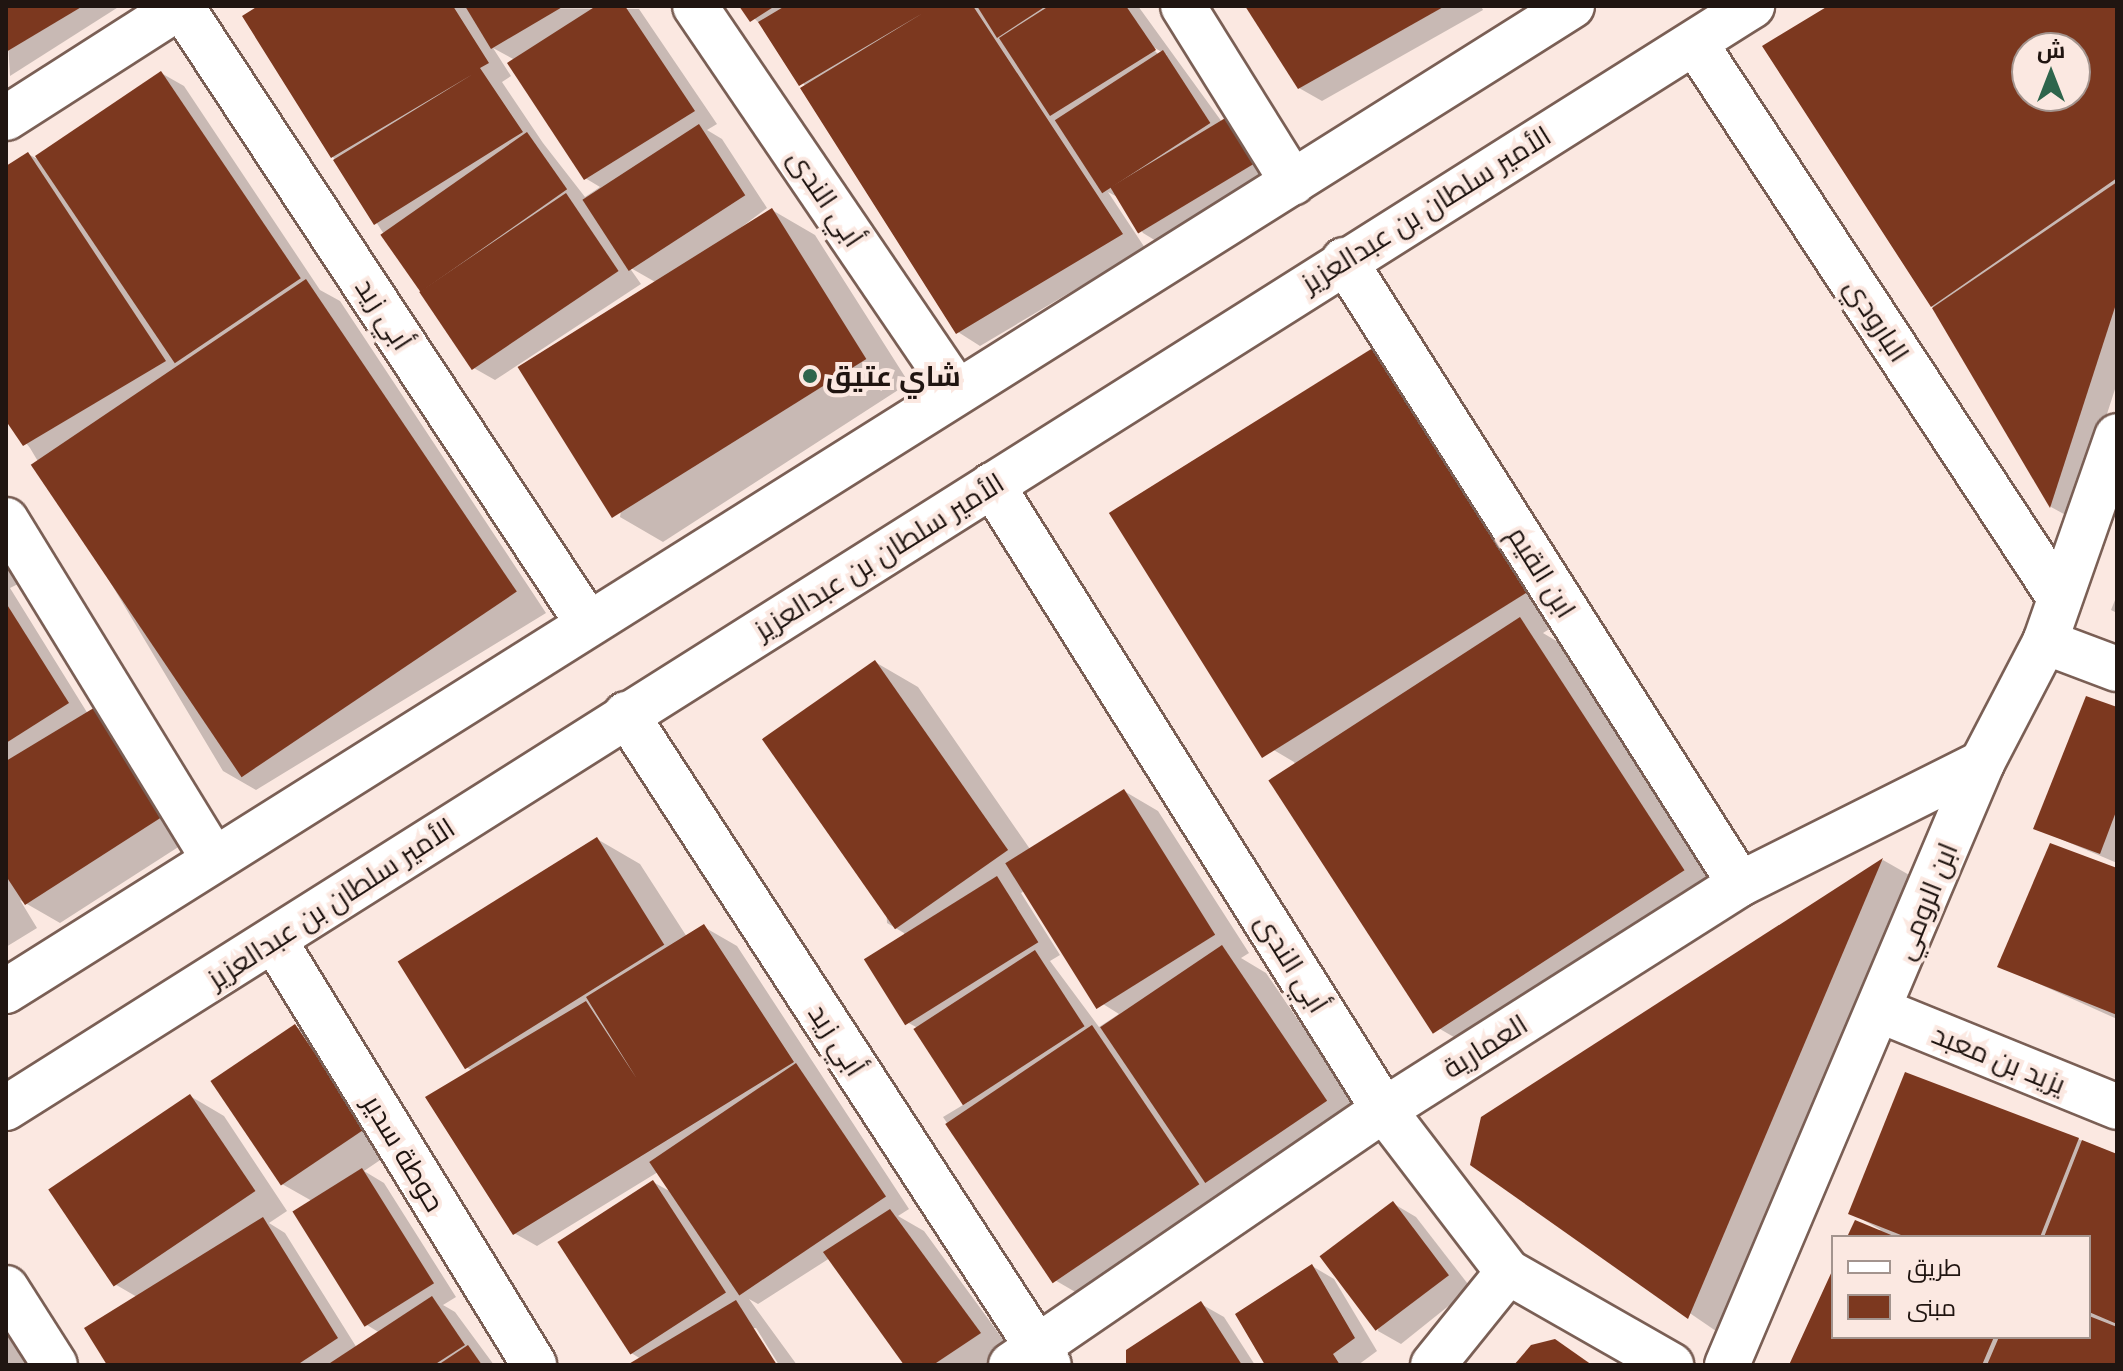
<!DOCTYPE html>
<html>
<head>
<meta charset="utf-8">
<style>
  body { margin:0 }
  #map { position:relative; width:2123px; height:1371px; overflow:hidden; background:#fbe8e1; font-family:"Space Grotesk",Cairo,sans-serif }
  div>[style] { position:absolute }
  .shadow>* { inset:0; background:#0003 }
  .building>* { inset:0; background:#7c381f; transform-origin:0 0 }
  .roads { filter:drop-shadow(2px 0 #7a5f55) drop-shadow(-2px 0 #7a5f55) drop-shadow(0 2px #7a5f55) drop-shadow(0 -2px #7a5f55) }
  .minor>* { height:44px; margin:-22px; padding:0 22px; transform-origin:22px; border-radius:22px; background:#fff }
  .dots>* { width:22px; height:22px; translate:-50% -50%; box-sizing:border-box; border:4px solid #fbe8e1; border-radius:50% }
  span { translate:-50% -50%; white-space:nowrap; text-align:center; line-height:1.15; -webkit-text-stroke:8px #fbe8e1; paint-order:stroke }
  .street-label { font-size:28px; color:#201511 }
  .poi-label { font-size:28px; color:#201511; font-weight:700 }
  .left { translate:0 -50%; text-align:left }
  .frame { position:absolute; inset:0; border:8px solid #201511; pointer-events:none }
  .legend { position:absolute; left:1831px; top:1235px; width:260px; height:104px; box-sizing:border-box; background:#fbe8e1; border:2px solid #a3948e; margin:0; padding:10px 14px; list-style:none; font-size:24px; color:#201511 }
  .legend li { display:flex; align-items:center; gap:16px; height:40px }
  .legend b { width:40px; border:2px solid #a3948e }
  .north { position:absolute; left:2011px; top:32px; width:80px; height:80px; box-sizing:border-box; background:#fbe8e1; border:2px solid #a3948e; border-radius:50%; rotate:0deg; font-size:22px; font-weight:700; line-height:32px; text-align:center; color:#201511 }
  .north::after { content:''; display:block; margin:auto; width:28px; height:36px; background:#2e654c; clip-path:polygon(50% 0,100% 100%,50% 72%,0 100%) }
</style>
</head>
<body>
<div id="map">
  <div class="shadow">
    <div style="clip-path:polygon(6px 6px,120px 6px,10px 76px)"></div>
    <div style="clip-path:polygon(evenodd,261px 6px,639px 9px,717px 124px,707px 130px,722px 139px,767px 208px,719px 244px,772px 210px,815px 235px,909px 383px,663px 542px,620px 517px,657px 283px,629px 267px,641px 284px,495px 380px,472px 367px,333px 157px,261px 6px,493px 48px,515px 60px,585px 178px,600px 187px,585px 197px,543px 143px,502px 82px,511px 76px,493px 48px)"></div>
    <div style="clip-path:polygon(evenodd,742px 6px,1138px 6px,1222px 122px,1282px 173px,1166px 247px,1143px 233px,1121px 199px,1108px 192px,1145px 248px,980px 346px,958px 332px,806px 87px,765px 29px,742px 6px,1148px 44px,1167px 55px,1159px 55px,1148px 44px)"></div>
    <div style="clip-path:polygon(1247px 6px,1481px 6px,1483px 10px,1322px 101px,1299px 88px)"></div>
    <div style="clip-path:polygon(evenodd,1832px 6px,2117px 6px,2117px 383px,2073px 519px,2051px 507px,1932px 306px,1832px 6px,2027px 48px,2075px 48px,2075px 96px,2027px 96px,2027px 48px)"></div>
    <div style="clip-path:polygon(161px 73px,184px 86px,320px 290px,340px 301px,546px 613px,256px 790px,223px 771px,30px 448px,6px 417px,6px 168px,28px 154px,41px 161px)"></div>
    <div style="clip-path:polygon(1376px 348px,1572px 615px,1543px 633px,1563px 645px,1728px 894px,1483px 1054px,1440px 1029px,1294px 762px,1272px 749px)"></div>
    <div style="clip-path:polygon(6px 565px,18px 584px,10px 588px,88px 714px,197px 835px,60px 923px,20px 900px,37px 928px,6px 947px)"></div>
    <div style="clip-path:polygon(2117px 595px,2117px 613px,2111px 610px)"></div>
    <div style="clip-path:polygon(evenodd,875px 662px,918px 687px,1032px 852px,1124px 791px,1158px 811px,1249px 953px,1241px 958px,1266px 973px,1370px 1125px,1096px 1304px,1053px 1279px,943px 1117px,968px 1102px,916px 1027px,903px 1020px,904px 933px,887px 923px,875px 662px,1026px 890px,1103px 1004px,1119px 1014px,1099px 1027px,1050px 961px,1060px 955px,1021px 893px,1026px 890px)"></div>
    <div style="clip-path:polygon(2117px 709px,2117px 863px,2035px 828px)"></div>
    <div style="clip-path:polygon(597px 839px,640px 864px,687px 937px,704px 927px,737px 946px,909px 1209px,898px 1216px,924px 1231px,1013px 1353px,995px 1365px,906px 1365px,830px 1258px,758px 1304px,749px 1299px,797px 1365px,779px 1365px,756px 1328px,751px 1328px,774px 1365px,631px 1365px,641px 1359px,628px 1351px,653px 1182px,671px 1192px,658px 1172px,537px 1246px,514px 1233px,473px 1071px,466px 1067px)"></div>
    <div style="clip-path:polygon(1883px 860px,1925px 884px,1732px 1342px,1472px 1164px,1483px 1118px)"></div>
    <div style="clip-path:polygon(2117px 870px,2117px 1019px,1999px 966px)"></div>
    <div style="clip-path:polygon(295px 1026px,328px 1045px,398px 1148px,364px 1171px,384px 1183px,456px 1297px,443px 1305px,455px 1312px,494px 1365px,110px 1365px,137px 1297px,113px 1283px,190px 1096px,224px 1116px,287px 1211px,269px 1223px,285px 1233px,357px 1348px,380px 1333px,367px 1325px,312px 1201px,282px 1184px)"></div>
    <div style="clip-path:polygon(2078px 1139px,2117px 1156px,2117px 1365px,1792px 1365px,1833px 1274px,1833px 1337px,2089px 1337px,2089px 1237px,1850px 1237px,1881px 1230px,1851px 1213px)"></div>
    <div style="clip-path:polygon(1394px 1204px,1416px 1217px,1471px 1288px,1401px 1344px,1378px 1331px)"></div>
    <div style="clip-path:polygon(1312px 1266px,1334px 1279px,1377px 1351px,1358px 1365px,1267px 1365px)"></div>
    <div style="clip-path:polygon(1201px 1304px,1224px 1317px,1255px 1365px,1128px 1365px)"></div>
    <div style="clip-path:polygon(6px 1306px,43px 1365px,6px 1365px)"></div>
  </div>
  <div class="building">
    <div style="clip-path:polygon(6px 6px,83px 6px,6px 52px)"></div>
    <div style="clip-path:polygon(258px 6px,453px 6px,489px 63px,480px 68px,523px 132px,374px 225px,333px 160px,473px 74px,331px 158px,242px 16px)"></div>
    <div style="clip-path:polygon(465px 6px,564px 6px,491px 49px)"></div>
    <div style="clip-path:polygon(596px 6px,625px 6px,695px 111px,584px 180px,507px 63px)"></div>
    <div style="clip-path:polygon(739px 6px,775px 6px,750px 22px)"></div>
    <div style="clip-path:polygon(785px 6px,973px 6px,1123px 234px,956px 334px,800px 88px,923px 13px,799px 86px,758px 22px)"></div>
    <div style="clip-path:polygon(977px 6px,1046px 6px,997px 38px)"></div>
    <div style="clip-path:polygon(1049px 6px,1126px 6px,1156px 50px,1050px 116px,999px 38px)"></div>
    <div style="clip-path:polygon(1245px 6px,1445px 6px,1298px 89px)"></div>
    <div style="clip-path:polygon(evenodd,1828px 6px,2117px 6px,2117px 178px,1931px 307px,1762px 46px,1828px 6px,2027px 48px,2075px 48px,2075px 96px,2027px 96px,2027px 48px)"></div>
    <div style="left:1163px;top:50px;width:87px;height:129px;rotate:57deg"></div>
    <div style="left:161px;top:71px;width:250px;height:152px;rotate:56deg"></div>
    <div style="left:1232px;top:114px;width:54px;height:142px;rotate:59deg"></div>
    <div style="left:699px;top:124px;width:85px;height:139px;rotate:57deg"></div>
    <div style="left:527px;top:132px;width:70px;height:179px;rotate:55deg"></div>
    <div style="clip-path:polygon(28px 152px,166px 361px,23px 446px,6px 421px,6px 166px)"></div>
    <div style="clip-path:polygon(2117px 182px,2117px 301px,2050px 508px,1932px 308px)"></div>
    <div style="left:566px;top:193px;width:94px;height:177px;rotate:56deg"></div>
    <div style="left:772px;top:208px;width:178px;height:300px;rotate:58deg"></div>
    <div style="left:306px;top:279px;width:377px;height:332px;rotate:56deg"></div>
    <div style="left:1376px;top:346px;width:289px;height:315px;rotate:58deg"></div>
    <div style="clip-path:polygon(6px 603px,69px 703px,6px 743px)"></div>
    <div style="left:1520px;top:617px;width:302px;height:300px;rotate:57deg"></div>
    <div style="left:875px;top:660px;width:232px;height:138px;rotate:55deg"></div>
    <div style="clip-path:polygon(2086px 696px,2117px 707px,2117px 809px,2100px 854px,2033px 829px)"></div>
    <div style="clip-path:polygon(97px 706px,165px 815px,25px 905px,6px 876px,6px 761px)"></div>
    <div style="left:1124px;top:789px;width:172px;height:140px;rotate:58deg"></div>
    <div style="left:597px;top:837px;width:127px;height:235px;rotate:58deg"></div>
    <div style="clip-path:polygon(2050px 843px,2117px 868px,2117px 1015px,1997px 967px)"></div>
    <div style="clip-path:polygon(1883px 858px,1688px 1319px,1470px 1165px,1481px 1117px)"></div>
    <div style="left:997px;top:876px;width:78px;height:157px;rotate:58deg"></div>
    <div style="clip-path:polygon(704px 924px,794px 1062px,513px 1235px,425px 1097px,586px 1001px,637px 1079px,586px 997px)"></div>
    <div style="left:1222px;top:945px;width:188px;height:147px;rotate:56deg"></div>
    <div style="left:1035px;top:950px;width:91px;height:145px;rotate:57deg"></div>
    <div style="left:295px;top:1024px;width:126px;height:102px;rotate:56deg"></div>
    <div style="left:1092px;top:1025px;width:192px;height:177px;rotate:56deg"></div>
    <div style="left:796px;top:1063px;width:161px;height:177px;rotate:56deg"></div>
    <div style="clip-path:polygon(1905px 1072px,2079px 1138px,2040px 1237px,1906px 1237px,1848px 1214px)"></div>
    <div style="left:190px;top:1094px;width:117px;height:171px;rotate:56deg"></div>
    <div style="clip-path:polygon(2082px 1140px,2117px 1154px,2117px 1324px,2089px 1312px,2089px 1237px,2044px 1237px)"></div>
    <div style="left:362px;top:1168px;width:136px;height:82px;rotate:58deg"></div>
    <div style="left:653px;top:1180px;width:134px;height:114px;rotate:57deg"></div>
    <div style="left:1393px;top:1201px;width:93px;height:92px;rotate:53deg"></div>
    <div style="clip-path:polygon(890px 1209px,981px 1333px,933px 1365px,904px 1365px,823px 1252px)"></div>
    <div style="clip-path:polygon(263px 1217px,338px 1338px,297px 1365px,107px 1365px,84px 1328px)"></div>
    <div style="clip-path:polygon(1855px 1220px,1896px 1237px,1847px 1237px)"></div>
    <div style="clip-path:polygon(1312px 1264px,1355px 1338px,1333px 1354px,1340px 1365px,1265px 1365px,1235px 1314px)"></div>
    <div style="clip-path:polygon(1833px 1269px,1833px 1337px,1994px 1337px,1982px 1365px,1789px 1365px)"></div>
    <div style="clip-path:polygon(432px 1296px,465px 1345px,434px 1365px,327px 1365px)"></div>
    <div style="clip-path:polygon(736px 1300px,777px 1365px,627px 1365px)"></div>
    <div style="clip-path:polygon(1201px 1301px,1242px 1365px,1126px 1365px,1126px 1350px)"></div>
    <div style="clip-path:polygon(2089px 1316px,2117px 1327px,2117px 1365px,1987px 1365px,1999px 1337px,2089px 1337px)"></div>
    <div style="clip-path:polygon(1555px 1339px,1592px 1365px,1514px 1365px,1531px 1345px)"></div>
    <div style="clip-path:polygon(468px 1345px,482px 1365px,438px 1365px)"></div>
  </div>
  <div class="roads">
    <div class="minor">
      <div style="left:181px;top:6px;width:738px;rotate:56.61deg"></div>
      <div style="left:695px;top:6px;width:466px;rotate:55.8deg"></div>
      <div style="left:1183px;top:6px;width:208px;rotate:58.1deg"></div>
      <div style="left:1695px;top:43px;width:663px;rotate:56.69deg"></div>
      <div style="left:6px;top:118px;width:208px;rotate:-32.6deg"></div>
      <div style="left:1344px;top:260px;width:739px;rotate:57.6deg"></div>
      <div style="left:992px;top:485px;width:738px;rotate:57.9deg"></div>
      <div style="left:1384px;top:1110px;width:204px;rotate:52.6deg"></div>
      <div style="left:1508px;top:1272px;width:188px;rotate:29.7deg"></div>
      <div style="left:6px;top:520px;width:396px;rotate:58.5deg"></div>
      <div style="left:2045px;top:642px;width:77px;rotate:20.6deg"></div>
      <div style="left:626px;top:714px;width:776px;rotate:56.99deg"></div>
      <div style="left:274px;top:940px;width:498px;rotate:58.5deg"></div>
      <div style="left:6px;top:991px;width:1850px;rotate:-32.17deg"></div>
      <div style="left:1881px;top:1011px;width:255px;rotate:22.1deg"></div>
      <div style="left:6px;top:1108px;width:2065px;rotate:-32.26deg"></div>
      <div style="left:6px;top:1288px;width:91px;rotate:57.5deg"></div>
      <div style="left:1011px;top:1365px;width:452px;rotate:-34.4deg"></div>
      <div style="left:1384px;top:1110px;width:422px;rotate:-32.4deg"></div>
      <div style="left:1740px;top:884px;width:271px;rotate:-26.6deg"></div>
      <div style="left:1433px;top:1365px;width:119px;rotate:-51.1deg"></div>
      <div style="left:1727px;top:1365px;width:654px;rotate:-67.04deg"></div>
      <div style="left:1982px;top:763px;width:136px;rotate:-62.5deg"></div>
      <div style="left:2045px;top:642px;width:218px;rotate:-70.7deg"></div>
    </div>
  </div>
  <div class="dots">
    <div style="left:810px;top:376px;background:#2e654c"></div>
  </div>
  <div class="street-label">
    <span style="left:826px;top:198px;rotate:56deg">أبي الندى</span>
    <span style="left:1426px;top:209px;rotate:-32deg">الأمير سلطان بن عبدالعزيز</span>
    <span style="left:384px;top:314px;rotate:57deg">أبي زيد</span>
    <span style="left:1877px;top:320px;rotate:57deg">البارودي</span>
    <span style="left:879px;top:556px;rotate:-32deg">الأمير سلطان بن عبدالعزيز</span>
    <span style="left:1542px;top:572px;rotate:58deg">ابن القيم</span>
    <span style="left:1926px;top:901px;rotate:-68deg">ابن الرومي</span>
    <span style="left:331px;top:903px;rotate:-33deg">الأمير سلطان بن عبدالعزيز</span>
    <span style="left:1292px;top:963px;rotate:58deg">أبي الندى</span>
    <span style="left:837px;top:1040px;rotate:57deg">أبي زيد</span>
    <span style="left:1485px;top:1046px;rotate:-32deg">العمارية</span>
    <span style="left:1999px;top:1059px;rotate:22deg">يزيد بن معبد</span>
    <span style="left:404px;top:1153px;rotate:59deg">حوطة سدير</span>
  </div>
  <div class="poi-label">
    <span class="left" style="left:826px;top:376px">شاي عتيق</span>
  </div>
  <div class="frame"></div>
  <ul class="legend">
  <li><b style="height:10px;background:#fff"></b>طريق</li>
  <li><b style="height:22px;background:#7c381f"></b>مبنى</li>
  </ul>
  <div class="north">ش</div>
</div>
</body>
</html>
